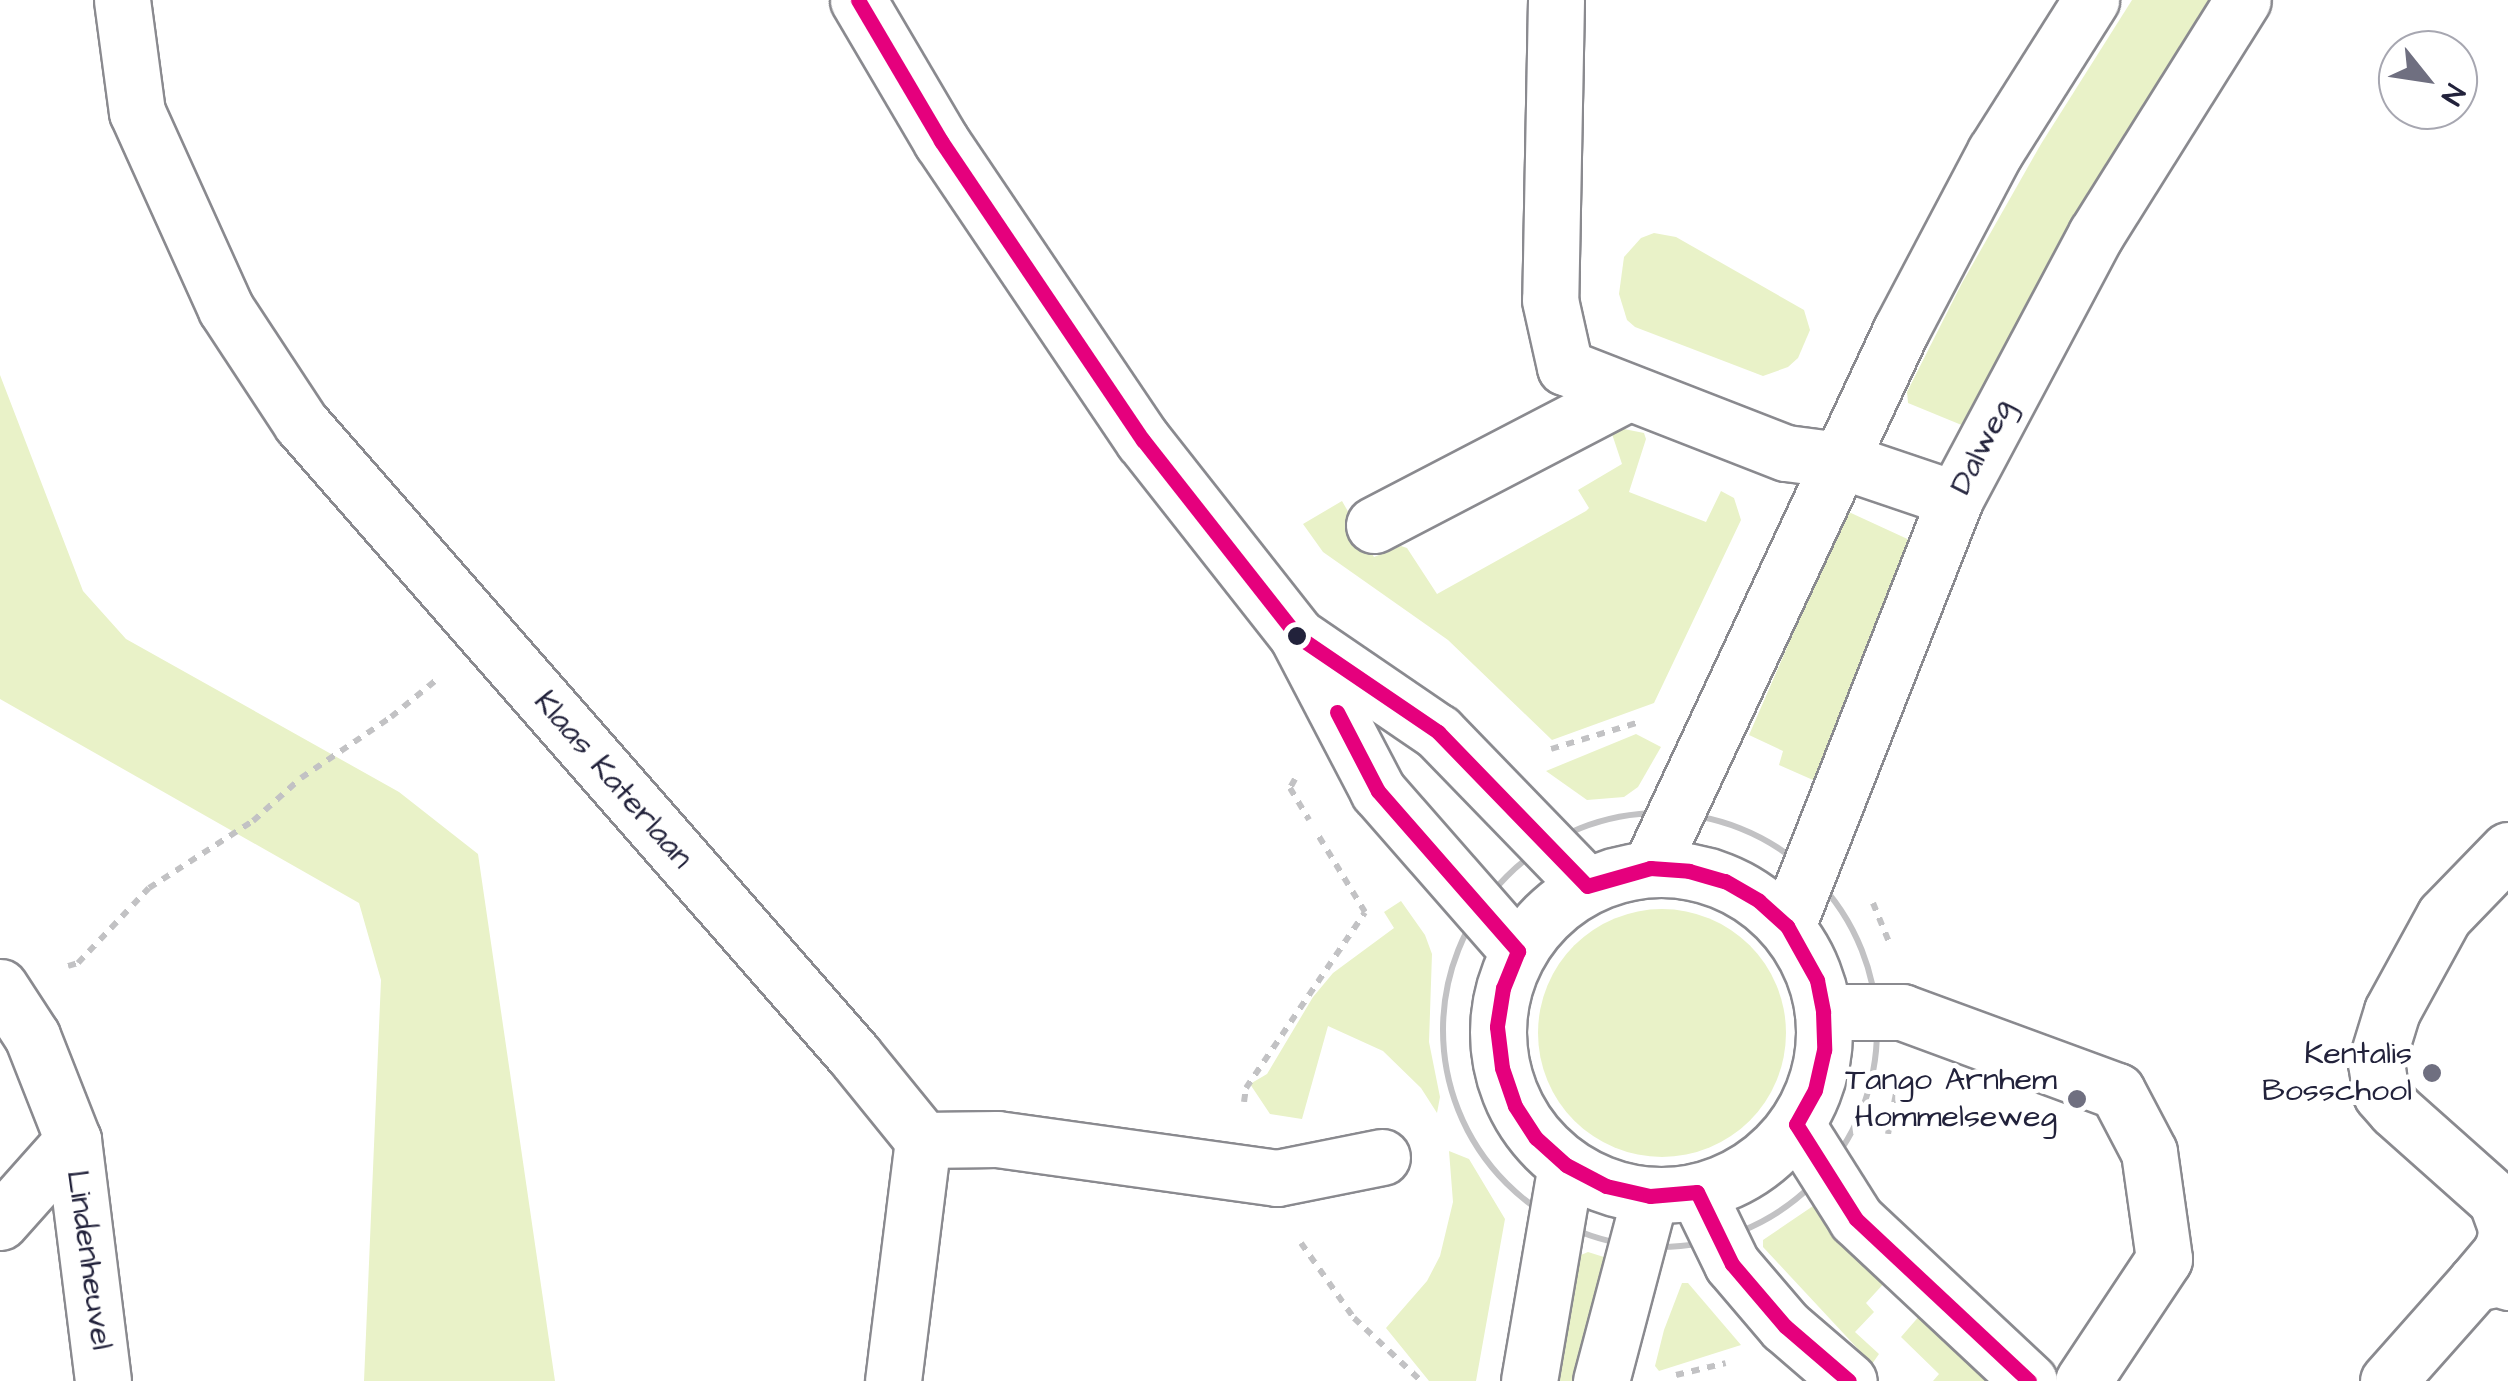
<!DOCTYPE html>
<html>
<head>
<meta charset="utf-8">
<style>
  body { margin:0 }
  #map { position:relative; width:2508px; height:1381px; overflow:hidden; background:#fff; font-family:"Architects Daughter",sans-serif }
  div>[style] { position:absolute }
  .green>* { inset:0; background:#e9f2c8 }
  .round { border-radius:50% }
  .path>* { height:6px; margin-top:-3px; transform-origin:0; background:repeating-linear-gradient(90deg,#c2c2c4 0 8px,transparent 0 16px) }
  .path>.ring { margin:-3px; padding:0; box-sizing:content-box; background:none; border:6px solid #c2c2c4; border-radius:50% }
  .roads { filter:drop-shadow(2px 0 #8a8a8f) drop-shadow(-2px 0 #8a8a8f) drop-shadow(0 2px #8a8a8f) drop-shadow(0 -2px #8a8a8f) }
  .minor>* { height:55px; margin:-27.5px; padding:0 27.5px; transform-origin:27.5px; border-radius:27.5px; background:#fff }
  .minor>.ring { margin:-27.5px; padding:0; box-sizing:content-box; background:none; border:55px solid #fff; border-radius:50% }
  .bus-1>* { height:15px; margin:-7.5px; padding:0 7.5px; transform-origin:7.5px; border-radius:7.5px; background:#e5007d }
  .dots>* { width:28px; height:28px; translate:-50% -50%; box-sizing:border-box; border:5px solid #fff; border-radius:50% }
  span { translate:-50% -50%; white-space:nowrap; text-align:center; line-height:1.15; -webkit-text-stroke:10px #fff; paint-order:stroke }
  .street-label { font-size:32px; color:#22223b }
  .poi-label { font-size:32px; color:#22223b }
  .right { translate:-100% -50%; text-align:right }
  .north { position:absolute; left:2378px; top:30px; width:100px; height:100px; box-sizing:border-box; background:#fff; border:2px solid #a7a7b1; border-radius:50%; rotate:120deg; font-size:28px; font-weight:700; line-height:40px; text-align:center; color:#22223b }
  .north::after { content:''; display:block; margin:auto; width:35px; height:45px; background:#6f6f80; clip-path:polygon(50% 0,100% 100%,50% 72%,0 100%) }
</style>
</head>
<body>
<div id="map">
  <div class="green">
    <div style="clip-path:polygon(2132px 0,2214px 0,1964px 426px,1908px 403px,1907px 392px,1962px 283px,2041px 144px)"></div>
    <div style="clip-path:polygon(1654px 233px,1676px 237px,1804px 310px,1810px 330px,1798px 358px,1788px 367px,1763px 376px,1635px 327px,1627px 320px,1619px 294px,1624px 257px,1641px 238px)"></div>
    <div style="clip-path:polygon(0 375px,83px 591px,126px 639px,399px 792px,478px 854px,555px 1381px,364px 1381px,381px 980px,359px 903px,0 699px)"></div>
    <div style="clip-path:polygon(1624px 429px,1644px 433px,1646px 439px,1629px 492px,1706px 522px,1721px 491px,1734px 498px,1741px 520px,1654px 703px,1552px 740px,1448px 640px,1323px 552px,1303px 524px,1342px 501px,1374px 557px,1401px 546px,1407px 548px,1437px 594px,1586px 511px,1589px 508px,1578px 490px,1622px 464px,1611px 431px)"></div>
    <div style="clip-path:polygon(1851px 513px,1914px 542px,1915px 547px,1813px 780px,1779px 765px,1783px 751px,1749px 735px,1845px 514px)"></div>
    <div style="clip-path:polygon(1636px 734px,1661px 747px,1638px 787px,1624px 797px,1587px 800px,1546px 771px)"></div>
    <div style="clip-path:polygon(1401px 901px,1425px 935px,1432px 954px,1429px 1042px,1440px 1097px,1437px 1113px,1421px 1088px,1383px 1051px,1328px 1026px,1302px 1119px,1270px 1114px,1250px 1084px,1267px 1074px,1313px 997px,1333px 973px,1394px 928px,1384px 912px)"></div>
    <div class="round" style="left:1538px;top:909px;width:248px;height:248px"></div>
    <div style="clip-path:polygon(1449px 1151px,1469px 1159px,1505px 1219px,1476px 1381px,1429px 1381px,1386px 1328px,1427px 1281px,1440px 1256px,1453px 1202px)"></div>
    <div style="clip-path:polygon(1816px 1204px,1886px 1281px,1866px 1303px,1874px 1312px,1855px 1332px,1879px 1354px,1872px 1364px,1763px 1247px,1763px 1240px)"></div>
    <div style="clip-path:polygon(1588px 1252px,1607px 1258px,1581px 1381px,1553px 1381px,1581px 1255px)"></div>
    <div style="clip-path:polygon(1682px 1283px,1688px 1283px,1741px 1345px,1659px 1371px,1655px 1366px,1664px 1330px)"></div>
    <div style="clip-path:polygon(1921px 1314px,1994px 1381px,1933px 1381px,1939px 1374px,1901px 1337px)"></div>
  </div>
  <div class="path">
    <div style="left:1551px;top:749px;width:93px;rotate:-16.9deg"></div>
    <div style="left:1295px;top:779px;width:10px;rotate:119deg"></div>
    <div style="left:1290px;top:788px;width:37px;rotate:59deg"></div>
    <div class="ring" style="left:1443px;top:813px;width:428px;height:428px"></div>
    <div style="left:1873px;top:903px;width:42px;rotate:67.7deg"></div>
    <div style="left:68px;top:966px;width:10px;rotate:-17deg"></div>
    <div style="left:78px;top:963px;width:103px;rotate:-46.6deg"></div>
    <div style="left:149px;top:888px;width:124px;rotate:-32.8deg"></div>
    <div style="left:253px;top:821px;width:64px;rotate:-41.9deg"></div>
    <div style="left:301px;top:778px;width:109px;rotate:-34.1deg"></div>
    <div style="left:391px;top:717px;width:57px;rotate:-39.3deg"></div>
    <div style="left:1244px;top:1102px;width:14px;rotate:-82deg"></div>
    <div style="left:1246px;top:1088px;width:212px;rotate:-55.9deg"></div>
    <div style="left:1365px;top:912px;width:90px;rotate:-121.4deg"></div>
    <div style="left:1888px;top:1134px;width:52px;rotate:-78.9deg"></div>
    <div style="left:1301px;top:1243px;width:92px;rotate:54.8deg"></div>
    <div style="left:1354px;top:1318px;width:92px;rotate:43.2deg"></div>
    <div style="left:1676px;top:1375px;width:51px;rotate:-13.5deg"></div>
  </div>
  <div class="roads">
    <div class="minor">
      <div style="left:122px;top:0;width:113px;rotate:82.4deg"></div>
      <div style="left:137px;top:112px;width:216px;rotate:65.7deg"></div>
      <div style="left:226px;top:309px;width:136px;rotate:56.7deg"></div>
      <div style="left:301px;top:423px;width:840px;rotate:48.81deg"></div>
      <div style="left:854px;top:1055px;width:109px;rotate:50.9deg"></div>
      <div style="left:858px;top:0;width:164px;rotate:59.5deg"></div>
      <div style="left:941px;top:141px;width:361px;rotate:56deg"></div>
      <div style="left:1143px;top:440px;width:249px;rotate:51.8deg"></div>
      <div style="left:1297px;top:636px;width:175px;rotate:62.4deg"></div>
      <div style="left:1378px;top:791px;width:213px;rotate:48.8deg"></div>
      <div style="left:1556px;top:0;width:300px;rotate:91.1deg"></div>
      <div style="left:1550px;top:300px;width:69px;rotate:77.4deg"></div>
      <div style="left:1565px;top:367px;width:237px;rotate:21.3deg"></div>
      <div style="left:1786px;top:453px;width:54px;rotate:7.4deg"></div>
      <div style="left:1840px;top:460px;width:121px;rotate:18.7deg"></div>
      <div style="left:1374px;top:525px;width:284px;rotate:-27.5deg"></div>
      <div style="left:1303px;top:640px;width:163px;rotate:34.3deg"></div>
      <div style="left:1438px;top:732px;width:214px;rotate:45.9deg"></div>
      <div style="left:1650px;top:868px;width:594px;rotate:-64.99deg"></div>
      <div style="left:1901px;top:330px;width:201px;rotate:-62.2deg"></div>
      <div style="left:1995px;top:152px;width:180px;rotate:-57.7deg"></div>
      <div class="ring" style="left:1498px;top:869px;width:271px;height:271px"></div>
      <div style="left:1787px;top:926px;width:459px;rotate:-68.5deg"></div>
      <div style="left:1955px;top:499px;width:300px;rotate:-62deg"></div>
      <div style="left:2096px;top:234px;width:276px;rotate:-57.9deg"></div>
      <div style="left:0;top:987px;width:59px;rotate:56.9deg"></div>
      <div style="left:32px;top:1036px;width:112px;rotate:68.5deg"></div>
      <div style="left:73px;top:1140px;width:243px;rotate:82.9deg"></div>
      <div style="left:1823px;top:1012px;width:79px"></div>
      <div style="left:1902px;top:1012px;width:229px;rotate:20.2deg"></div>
      <div style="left:2117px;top:1091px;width:69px;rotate:62.3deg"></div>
      <div style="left:2149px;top:1152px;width:108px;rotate:82deg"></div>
      <div style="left:2164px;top:1259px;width:146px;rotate:123.6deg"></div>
      <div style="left:1796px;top:1124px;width:112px;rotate:57.7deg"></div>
      <div style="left:1856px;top:1219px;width:237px;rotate:43.1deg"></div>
      <div style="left:923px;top:1140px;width:74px;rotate:-0.8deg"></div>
      <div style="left:997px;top:1139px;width:283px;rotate:7.9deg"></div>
      <div style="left:1277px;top:1178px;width:107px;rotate:-11.3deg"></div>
      <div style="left:1697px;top:1192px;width:80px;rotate:64.1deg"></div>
      <div style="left:1732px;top:1264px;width:82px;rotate:49.5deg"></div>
      <div style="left:1785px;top:1326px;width:84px;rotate:40.7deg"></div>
      <div style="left:0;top:1222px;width:110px;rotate:-48.3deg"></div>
      <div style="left:2475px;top:1283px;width:39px;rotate:-50deg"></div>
      <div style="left:2500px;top:1253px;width:13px;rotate:-67deg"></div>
      <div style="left:2505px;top:1241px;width:14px;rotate:-86deg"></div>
      <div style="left:2506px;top:1227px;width:29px;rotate:-110deg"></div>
      <div style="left:2496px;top:1200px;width:135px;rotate:-138.3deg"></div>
      <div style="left:2395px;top:1110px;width:21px;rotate:-131deg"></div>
      <div style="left:2381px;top:1094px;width:31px;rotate:-99deg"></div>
      <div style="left:2376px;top:1063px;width:54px;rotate:-72.9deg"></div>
      <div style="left:2392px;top:1011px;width:108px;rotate:-61.3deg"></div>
      <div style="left:2444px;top:916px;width:92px;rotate:-45.9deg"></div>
      <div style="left:893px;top:1381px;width:243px;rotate:-82.9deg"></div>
      <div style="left:1529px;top:1381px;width:219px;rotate:-80.3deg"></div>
      <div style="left:1601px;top:1381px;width:191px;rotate:-75.2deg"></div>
      <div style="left:2388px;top:1381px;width:131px;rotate:-48.4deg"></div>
      <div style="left:2475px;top:1283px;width:26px;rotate:-11deg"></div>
      <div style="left:2501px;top:1278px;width:8px;rotate:30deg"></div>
    </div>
  </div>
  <div class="bus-1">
    <div style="left:858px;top:0;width:164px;rotate:59.5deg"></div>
    <div style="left:941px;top:141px;width:361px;rotate:56deg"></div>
    <div style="left:1143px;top:440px;width:249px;rotate:51.8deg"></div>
    <div style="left:1297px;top:636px;width:171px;rotate:34.2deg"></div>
    <div style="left:1438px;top:732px;width:214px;rotate:45.9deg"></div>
    <div style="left:1587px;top:886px;width:66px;rotate:-15.9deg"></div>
    <div style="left:1650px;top:868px;width:39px;rotate:4deg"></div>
    <div style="left:1689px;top:871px;width:37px;rotate:16deg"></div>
    <div style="left:1725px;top:881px;width:39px;rotate:30deg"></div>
    <div style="left:1759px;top:901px;width:38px;rotate:42deg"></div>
    <div style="left:1787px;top:926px;width:62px;rotate:60.9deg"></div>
    <div style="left:1817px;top:980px;width:33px;rotate:79deg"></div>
    <div style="left:1823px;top:1012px;width:38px;rotate:88deg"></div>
    <div style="left:1824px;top:1050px;width:41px;rotate:102.7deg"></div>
    <div style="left:1815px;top:1090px;width:39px;rotate:119deg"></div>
    <div style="left:1796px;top:1124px;width:112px;rotate:57.7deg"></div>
    <div style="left:1856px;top:1219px;width:237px;rotate:43.1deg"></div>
    <div style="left:1337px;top:712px;width:89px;rotate:62.6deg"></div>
    <div style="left:1378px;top:791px;width:213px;rotate:48.8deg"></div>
    <div style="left:1518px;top:951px;width:40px;rotate:112deg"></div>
    <div style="left:1503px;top:988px;width:39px;rotate:99deg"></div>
    <div style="left:1497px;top:1027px;width:41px;rotate:83deg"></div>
    <div style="left:1502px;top:1068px;width:40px;rotate:71.1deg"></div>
    <div style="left:1515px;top:1106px;width:38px;rotate:57deg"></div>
    <div style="left:1536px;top:1138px;width:40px;rotate:42deg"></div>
    <div style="left:1566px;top:1165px;width:45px;rotate:27.7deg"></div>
    <div style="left:1606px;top:1186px;width:45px;rotate:12.8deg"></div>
    <div style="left:1650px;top:1196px;width:47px;rotate:-4.9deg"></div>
    <div style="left:1697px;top:1192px;width:80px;rotate:64.1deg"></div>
    <div style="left:1732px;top:1264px;width:82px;rotate:49.5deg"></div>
    <div style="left:1785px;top:1326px;width:84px;rotate:40.7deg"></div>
  </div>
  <div class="dots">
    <div style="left:1297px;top:636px;background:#22223b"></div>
    <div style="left:2432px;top:1073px;background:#6f6f80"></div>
    <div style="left:2077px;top:1099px;background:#6f6f80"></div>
  </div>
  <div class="street-label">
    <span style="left:1982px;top:447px;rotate:-63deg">Dalweg</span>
    <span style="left:613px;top:780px;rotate:49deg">Klaas Katerlaan</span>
    <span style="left:89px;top:1260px;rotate:82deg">Lindenheuvel</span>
  </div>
  <div class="poi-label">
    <span class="right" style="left:2412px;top:1073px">Kentalis<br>Bosschool</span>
    <span class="right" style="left:2057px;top:1099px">Tango Arnhem<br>Hommelseweg</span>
  </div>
  <div class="north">N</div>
</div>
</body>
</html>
